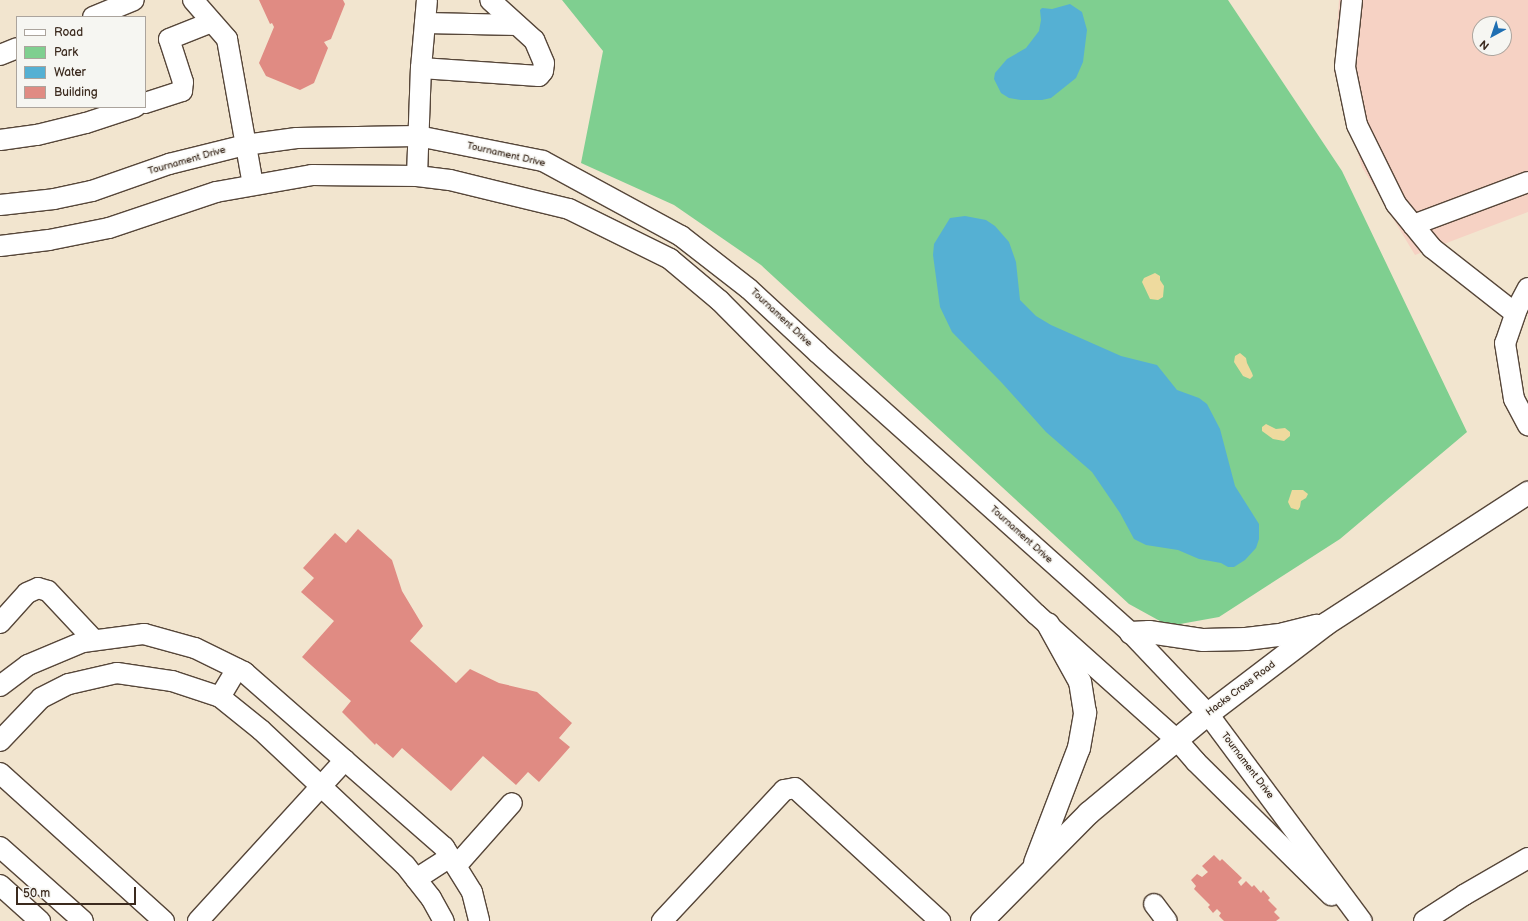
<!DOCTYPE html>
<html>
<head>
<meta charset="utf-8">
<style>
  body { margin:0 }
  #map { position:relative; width:1528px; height:921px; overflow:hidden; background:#f2e5cf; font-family:"Balsamiq Sans",sans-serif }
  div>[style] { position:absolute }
  .built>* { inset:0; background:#f6d2c4 }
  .green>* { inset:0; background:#7fcf90 }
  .sand>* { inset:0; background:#eeda9e }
  .water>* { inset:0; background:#55b0d3 }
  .building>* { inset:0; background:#e08b83 }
  .roads { filter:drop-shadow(1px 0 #564639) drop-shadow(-1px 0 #564639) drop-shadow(0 1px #564639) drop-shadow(0 -1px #564639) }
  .minor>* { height:20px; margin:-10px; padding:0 10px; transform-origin:10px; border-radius:10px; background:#fff }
  .major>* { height:22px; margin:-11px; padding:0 11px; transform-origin:11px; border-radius:11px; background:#fff }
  span { translate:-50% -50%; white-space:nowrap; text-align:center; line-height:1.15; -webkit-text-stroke:3px #f6f6f2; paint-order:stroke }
  .street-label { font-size:10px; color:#3b2a1e }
  .legend { position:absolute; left:16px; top:16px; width:130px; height:92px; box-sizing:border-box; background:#f6f6f2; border:1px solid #aba49d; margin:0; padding:5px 7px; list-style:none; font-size:12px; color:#3b2a1e }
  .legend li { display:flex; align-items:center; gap:8px; height:20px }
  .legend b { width:20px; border:1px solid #aba49d }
  .north { position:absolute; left:1472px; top:16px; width:40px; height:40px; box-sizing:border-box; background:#f6f6f2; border:1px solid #aba49d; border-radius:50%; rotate:220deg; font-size:11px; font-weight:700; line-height:16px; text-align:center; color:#3b2a1e }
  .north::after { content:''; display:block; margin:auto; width:14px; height:18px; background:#1f6fb2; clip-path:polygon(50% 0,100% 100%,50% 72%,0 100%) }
  .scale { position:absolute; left:16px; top:887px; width:120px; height:18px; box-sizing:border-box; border:2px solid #3b2a1e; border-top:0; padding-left:5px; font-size:12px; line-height:14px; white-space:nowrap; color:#3b2a1e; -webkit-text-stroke:3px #f6f6f2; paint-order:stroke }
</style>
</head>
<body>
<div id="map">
  <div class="built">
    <div style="clip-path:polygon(evenodd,1339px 0,1528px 0,1528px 212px,1415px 255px,1362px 167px,1334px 72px,1339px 0,1480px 24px,1504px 24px,1504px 48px,1480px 48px,1480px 24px)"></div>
  </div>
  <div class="green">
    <div style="clip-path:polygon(562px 0,1228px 0,1342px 171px,1467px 432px,1340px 539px,1219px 617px,1169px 626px,1129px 604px,761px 265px,674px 205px,581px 163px,603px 51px)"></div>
  </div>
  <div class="sand">
    <div style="clip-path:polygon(1155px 273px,1160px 276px,1160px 280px,1164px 286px,1163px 297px,1158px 300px,1150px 299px,1142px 282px,1144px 278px)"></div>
    <div style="clip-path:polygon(1240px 353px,1246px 358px,1247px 363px,1252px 373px,1253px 376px,1250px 379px,1243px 376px,1234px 362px,1235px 356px)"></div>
    <div style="clip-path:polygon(1266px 424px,1276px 429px,1285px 428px,1290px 432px,1290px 436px,1284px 441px,1273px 439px,1262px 431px,1262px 427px)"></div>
    <div style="clip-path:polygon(1292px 490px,1303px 490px,1308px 494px,1306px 498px,1301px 501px,1300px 507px,1298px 510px,1291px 508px,1288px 502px)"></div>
  </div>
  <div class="water">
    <div style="clip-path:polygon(1070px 4px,1082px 12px,1087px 30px,1083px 62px,1076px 78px,1051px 98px,1042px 100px,1021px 100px,1009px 98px,1001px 93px,994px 79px,995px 73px,1007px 59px,1026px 48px,1039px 31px,1041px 20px,1040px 10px,1042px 8px,1052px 9px)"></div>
    <div style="clip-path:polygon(965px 216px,986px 220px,995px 226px,1009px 242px,1016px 262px,1020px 300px,1036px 316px,1051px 325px,1121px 356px,1157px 365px,1177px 390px,1199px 398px,1207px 404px,1220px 429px,1235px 486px,1259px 524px,1259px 539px,1256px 548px,1245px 560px,1234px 567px,1228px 567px,1221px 563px,1199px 559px,1178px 550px,1146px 545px,1134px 539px,1120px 513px,1092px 472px,1046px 432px,1002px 383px,952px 332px,940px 307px,933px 255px,934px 244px,950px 218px)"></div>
  </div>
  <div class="building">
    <div style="clip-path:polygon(259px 0,343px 0,345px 4px,331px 39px,324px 42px,328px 48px,314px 83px,300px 90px,266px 76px,259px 63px,274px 27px,272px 23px,270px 24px)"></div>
    <div style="clip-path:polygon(358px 529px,392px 560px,402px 591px,423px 626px,410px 641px,456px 683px,470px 669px,499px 683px,537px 692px,572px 723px,559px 738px,570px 747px,539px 782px,528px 772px,516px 785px,483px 756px,451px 791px,402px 748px,393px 758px,376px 743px,375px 745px,342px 712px,351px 701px,302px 657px,334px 621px,301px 592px,314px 578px,303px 568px,335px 533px,346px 543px)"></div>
    <div style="clip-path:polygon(1214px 855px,1220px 861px,1222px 859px,1242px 878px,1238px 882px,1241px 886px,1246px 881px,1252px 887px,1254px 885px,1261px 893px,1263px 890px,1270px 898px,1268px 900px,1277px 909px,1274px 912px,1280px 918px,1276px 921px,1224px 921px,1219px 916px,1221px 913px,1217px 909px,1213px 913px,1208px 907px,1210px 905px,1194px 889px,1196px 886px,1191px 880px,1197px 874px,1202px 877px,1208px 872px,1202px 866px)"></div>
  </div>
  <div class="roads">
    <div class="minor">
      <div style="left:193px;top:0;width:52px;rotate:48.9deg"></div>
      <div style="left:227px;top:39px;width:148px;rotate:79.9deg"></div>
      <div style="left:1352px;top:0;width:67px;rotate:96deg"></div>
      <div style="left:1345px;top:67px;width:59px;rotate:78.3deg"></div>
      <div style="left:1357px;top:125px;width:88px;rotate:63.7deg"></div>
      <div style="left:1396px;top:204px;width:57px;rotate:50.7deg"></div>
      <div style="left:1432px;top:248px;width:105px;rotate:38.1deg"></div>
      <div style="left:93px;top:17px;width:44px;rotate:-22.5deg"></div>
      <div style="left:425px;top:23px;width:92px;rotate:1.2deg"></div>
      <div style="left:0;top:55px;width:18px;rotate:-22deg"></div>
      <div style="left:421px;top:68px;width:118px;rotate:3.9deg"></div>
      <div style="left:539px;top:76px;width:6px;rotate:-51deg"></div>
      <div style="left:543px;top:71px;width:8px;rotate:-83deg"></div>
      <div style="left:544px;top:63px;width:25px;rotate:-113deg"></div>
      <div style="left:534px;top:40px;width:59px;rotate:-137.7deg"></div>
      <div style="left:145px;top:103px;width:39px;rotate:-18deg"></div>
      <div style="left:182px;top:91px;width:9px;rotate:-84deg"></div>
      <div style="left:183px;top:82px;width:45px;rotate:-108deg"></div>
      <div style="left:169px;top:39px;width:46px;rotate:-21.6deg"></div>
      <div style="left:0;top:140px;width:37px;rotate:-8deg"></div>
      <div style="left:37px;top:135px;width:50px;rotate:-13.8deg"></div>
      <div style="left:86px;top:123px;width:52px;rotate:-18.1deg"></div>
      <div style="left:417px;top:176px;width:108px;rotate:-87.9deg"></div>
      <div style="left:421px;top:68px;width:68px;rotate:-85deg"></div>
      <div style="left:0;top:205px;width:54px;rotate:-6.3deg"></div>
      <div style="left:54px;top:199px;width:39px;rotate:-12deg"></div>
      <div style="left:92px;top:191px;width:82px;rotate:-19.3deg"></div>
      <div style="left:169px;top:164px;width:78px;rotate:-14deg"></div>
      <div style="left:245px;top:145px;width:52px;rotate:-7.7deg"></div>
      <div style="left:297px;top:138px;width:121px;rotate:-0.9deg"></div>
      <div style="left:418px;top:136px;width:127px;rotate:11.3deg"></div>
      <div style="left:543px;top:161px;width:157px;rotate:28.5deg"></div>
      <div style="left:681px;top:236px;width:86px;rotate:37.9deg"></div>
      <div style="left:749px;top:289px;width:94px;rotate:42.8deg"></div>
      <div style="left:818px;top:353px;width:420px;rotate:41.8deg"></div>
      <div style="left:1131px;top:633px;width:112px;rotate:46.5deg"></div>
      <div style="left:1208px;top:714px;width:258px;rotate:53.4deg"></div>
      <div style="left:1413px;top:225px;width:123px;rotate:-20.5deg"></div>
      <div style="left:0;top:246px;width:49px;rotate:-7deg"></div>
      <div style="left:49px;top:240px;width:61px;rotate:-11.3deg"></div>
      <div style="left:109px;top:228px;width:113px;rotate:-18.6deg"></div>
      <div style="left:216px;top:192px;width:97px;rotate:-10deg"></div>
      <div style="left:312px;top:175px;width:105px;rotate:0.5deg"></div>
      <div style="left:417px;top:176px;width:33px;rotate:7deg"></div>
      <div style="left:450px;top:180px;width:122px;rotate:13.7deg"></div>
      <div style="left:569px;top:209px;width:113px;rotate:26.3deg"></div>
      <div style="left:670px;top:259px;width:65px;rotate:40deg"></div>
      <div style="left:720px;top:301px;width:217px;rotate:45.2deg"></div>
      <div style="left:873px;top:455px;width:228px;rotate:44.3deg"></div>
      <div style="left:1036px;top:614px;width:189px;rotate:41.8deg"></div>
      <div style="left:1177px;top:740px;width:29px;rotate:49deg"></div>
      <div style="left:1196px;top:762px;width:190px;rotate:44.6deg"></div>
      <div style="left:1528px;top:288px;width:24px;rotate:118deg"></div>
      <div style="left:1517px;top:309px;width:36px;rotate:109deg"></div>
      <div style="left:1505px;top:343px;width:57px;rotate:80.9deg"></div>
      <div style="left:1514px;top:399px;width:30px;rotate:62deg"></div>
      <div style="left:0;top:623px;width:40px;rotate:-48deg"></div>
      <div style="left:27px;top:593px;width:12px;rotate:-24deg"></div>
      <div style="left:38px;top:588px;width:10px;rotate:17deg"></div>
      <div style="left:48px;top:591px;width:67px;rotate:46.8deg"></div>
      <div style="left:0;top:686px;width:35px;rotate:-37deg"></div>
      <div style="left:28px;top:665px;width:60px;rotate:-22.7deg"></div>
      <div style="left:83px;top:642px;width:62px;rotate:-7.5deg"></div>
      <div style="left:144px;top:634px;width:53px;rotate:15.4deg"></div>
      <div style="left:195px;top:648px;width:55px;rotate:26.1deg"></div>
      <div style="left:244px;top:672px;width:266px;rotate:41.2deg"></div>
      <div style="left:444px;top:847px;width:53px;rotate:58.1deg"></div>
      <div style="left:472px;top:892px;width:30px;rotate:76deg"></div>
      <div style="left:220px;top:697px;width:33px;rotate:-59deg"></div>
      <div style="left:0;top:741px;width:59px;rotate:-46.4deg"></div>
      <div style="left:41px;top:698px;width:31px;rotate:-27deg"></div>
      <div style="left:69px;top:684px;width:49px;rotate:-12.9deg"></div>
      <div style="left:117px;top:673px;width:56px;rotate:8.3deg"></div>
      <div style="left:172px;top:681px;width:51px;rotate:18.4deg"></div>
      <div style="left:220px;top:697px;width:53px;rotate:38.8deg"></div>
      <div style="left:261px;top:730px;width:197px;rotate:43.2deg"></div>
      <div style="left:405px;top:865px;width:42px;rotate:51.8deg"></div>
      <div style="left:431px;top:898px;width:26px;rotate:61deg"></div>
      <div style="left:0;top:773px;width:221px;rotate:42.1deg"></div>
      <div style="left:0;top:847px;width:111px;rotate:41.7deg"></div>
      <div style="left:456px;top:866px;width:84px;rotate:-48.4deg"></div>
      <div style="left:416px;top:879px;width:40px;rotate:-32.9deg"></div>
      <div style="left:0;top:885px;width:54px;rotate:42deg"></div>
      <div style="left:1154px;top:904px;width:21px;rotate:53deg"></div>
      <div style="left:198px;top:921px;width:218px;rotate:-47.6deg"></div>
      <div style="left:662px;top:921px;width:179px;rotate:-47deg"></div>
      <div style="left:784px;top:790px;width:11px;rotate:-10deg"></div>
      <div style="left:795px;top:788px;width:197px;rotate:42.5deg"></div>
      <div style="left:1424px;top:921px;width:48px;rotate:-33deg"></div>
      <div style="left:1464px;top:895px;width:74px;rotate:-30deg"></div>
    </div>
    <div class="major">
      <div style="left:1131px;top:633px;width:18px;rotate:-3deg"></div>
      <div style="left:1149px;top:632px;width:55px;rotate:8.4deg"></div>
      <div style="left:1203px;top:640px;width:43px;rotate:-1.3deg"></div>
      <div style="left:1246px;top:639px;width:38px;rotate:-7deg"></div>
      <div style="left:1284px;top:634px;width:34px;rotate:-14deg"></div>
      <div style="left:1035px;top:863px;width:123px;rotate:-69.1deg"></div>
      <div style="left:1079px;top:748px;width:36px;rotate:-80deg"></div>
      <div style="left:1085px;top:713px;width:31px;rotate:-99deg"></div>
      <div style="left:1080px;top:682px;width:66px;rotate:-118.9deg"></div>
      <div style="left:982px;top:921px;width:152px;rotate:-45.3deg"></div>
      <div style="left:1089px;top:813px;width:155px;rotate:-39.8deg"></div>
      <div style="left:1208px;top:714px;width:148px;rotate:-37.3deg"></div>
      <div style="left:1326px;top:624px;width:241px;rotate:-33deg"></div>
    </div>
  </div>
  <div class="street-label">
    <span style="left:506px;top:155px;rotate:13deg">Tournament Drive</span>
    <span style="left:187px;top:161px;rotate:-16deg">Tournament Drive</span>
    <span style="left:781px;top:318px;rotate:43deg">Tournament Drive</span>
    <span style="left:1021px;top:535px;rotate:42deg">Tournament Drive</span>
    <span style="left:1241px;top:689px;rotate:-37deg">Hacks Cross Road</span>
    <span style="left:1247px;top:766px;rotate:53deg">Tournament Drive</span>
  </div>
  <ul class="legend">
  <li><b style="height:5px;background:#fff"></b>Road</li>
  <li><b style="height:11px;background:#7fcf90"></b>Park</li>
  <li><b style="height:11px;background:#55b0d3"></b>Water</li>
  <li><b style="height:11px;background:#e08b83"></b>Building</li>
  </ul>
  <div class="north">N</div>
  <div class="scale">50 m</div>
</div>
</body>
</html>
